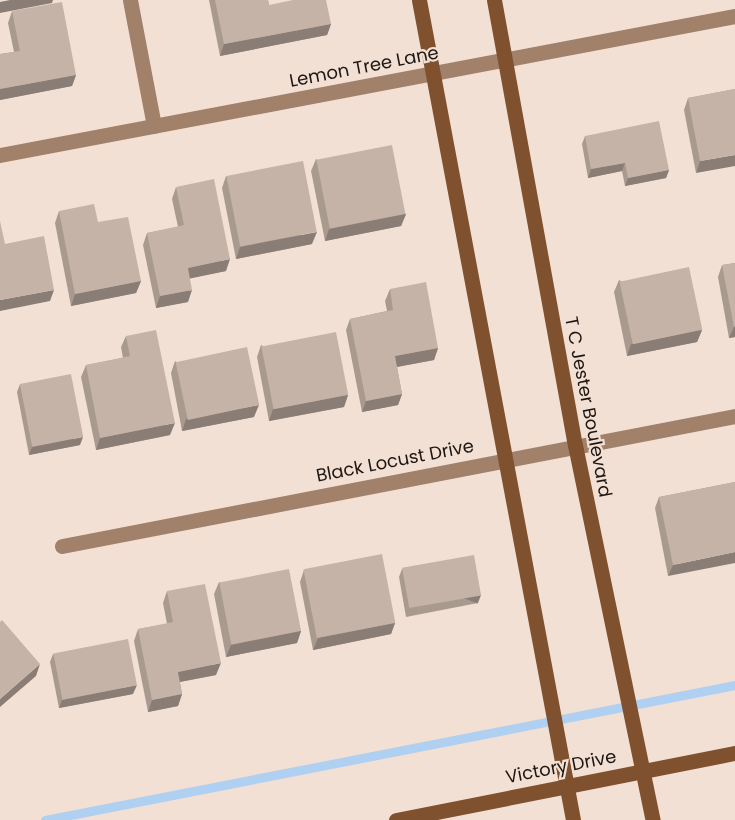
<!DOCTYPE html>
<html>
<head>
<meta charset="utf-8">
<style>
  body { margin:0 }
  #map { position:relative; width:735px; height:820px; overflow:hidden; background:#f3e0d4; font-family:Poppins,sans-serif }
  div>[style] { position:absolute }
  .stream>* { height:9px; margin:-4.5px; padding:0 4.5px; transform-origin:4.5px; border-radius:4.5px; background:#b0d0f2 }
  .street>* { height:15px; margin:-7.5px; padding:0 7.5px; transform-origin:7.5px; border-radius:7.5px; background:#a2816a }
  .secondary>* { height:15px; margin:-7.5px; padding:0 7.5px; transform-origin:7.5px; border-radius:7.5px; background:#80512e }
  .wall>* { inset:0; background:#a99a90 }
  .shaded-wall>* { inset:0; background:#8a7d75; transform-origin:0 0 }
  .building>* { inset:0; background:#c5b3a7; transform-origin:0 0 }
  span { translate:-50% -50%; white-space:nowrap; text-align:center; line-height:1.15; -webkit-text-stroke:4.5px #f3e0d4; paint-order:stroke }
  .street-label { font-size:18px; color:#1d1612 }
</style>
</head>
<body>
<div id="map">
  <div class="stream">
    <div style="left:45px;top:820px;width:703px;rotate:-11.07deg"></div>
  </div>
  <div class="street">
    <div style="left:130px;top:0;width:128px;rotate:79.2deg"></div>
    <div style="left:0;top:155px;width:748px;rotate:-10.71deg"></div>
    <div style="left:62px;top:546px;width:685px;rotate:-10.93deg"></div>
  </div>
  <div class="secondary">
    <div style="left:419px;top:0;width:834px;rotate:79.36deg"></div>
    <div style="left:494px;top:0;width:452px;rotate:79.7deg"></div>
    <div style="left:575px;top:445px;width:383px;rotate:78.3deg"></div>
    <div style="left:396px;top:820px;width:346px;rotate:-11.2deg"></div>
  </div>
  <div class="wall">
    <div style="clip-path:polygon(209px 0,268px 0,269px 5px,331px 24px,327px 35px,220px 56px)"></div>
    <div style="clip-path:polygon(12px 11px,76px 75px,72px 86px,0 100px,0 54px,14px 52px,8px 23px)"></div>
    <div style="clip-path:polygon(735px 89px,696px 173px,684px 110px,688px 98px)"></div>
    <div style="clip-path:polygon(585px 136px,669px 170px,666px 178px,625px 186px,622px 171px,588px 178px,582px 144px)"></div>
    <div style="clip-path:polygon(316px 159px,406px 214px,401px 226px,325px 241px,311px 171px)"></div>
    <div style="clip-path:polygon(226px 176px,312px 244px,236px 259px,222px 188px)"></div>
    <div style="clip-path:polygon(176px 187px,226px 271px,190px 278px,188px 302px,156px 308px,143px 245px,147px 233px,178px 227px,172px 199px)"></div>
    <div style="clip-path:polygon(59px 211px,98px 222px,141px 281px,136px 293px,71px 306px,55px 223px)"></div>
    <div style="clip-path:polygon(735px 263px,735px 337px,729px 338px,718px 277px,722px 265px)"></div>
    <div style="clip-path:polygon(619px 280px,702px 330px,697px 342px,627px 356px,614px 292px)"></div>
    <div style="clip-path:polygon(390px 289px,438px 348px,434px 360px,397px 367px,402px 394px,398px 405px,362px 412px,346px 330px,350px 319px,387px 311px,385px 301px)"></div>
    <div style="clip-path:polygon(126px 336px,170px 435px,96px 450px,81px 377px,86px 365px,123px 358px,121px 347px)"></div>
    <div style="clip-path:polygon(261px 345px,348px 395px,344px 407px,269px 421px,257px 357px)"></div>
    <div style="clip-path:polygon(175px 361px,254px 417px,182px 431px,171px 373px)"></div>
    <div style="clip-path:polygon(20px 384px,80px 445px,29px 455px,17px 392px)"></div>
    <div style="clip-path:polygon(735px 482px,668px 576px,655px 508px,659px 497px)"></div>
    <div style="clip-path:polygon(402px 569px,478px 603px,406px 617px,399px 577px)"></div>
    <div style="clip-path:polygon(304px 570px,395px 623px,391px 634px,313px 650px,300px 582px)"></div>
    <div style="clip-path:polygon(219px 582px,301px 631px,297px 643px,226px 657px,214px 594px)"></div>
    <div style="clip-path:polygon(167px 591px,216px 675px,180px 682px,182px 694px,178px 706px,148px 712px,134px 641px,138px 629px,167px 624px,163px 603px)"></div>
    <div style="clip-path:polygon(53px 654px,133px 694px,59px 708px,50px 662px)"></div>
  </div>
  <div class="shaded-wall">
    <div style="clip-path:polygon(10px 0,53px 0,52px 3px,0 13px,0 2px)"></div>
    <div style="clip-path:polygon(331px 24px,327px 35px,220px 56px,224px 44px)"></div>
    <div style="clip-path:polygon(76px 75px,72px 86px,0 100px,0 89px)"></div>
    <div style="clip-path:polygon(735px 155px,735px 166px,696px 173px,700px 161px)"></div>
    <div style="clip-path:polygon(625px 163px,622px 171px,588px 178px,591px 169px)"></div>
    <div style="clip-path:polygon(669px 170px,666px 178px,625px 186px,628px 178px)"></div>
    <div style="clip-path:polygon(406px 214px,401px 226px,325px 241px,329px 229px)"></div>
    <div style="clip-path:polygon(317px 232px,312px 244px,236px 259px,240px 247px)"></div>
    <div style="clip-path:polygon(230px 259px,226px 271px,183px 280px,188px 268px)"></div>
    <div style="clip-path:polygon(141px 281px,136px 293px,71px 306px,75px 294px)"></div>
    <div style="clip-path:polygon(54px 290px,50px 301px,0 311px,0 300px)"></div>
    <div style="clip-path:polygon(192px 290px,188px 302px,156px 308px,160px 296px)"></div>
    <div style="clip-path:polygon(735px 326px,735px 337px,729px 338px,734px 327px)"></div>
    <div style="clip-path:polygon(702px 330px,697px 342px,627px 356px,631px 344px)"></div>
    <div style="clip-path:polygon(438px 348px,434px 360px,391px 368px,395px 356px)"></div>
    <div style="clip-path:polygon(402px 394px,398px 405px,362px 412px,366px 401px)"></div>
    <div style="clip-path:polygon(348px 395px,344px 407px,269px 421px,273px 409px)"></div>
    <div style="clip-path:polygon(259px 405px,254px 417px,182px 431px,186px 419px)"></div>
    <div style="clip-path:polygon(175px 423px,170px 435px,96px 450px,100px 438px)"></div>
    <div style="clip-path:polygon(83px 437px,80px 445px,29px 455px,32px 447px)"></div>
    <div style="clip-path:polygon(735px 552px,735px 563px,668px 576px,673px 565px)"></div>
    <div style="left:481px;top:595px;width:9px;height:73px;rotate:111deg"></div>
    <div style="clip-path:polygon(395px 623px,391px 634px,313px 650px,318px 638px)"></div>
    <div style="clip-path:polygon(301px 631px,297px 643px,226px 657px,231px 645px)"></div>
    <div style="clip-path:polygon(221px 663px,216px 675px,174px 683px,178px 672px)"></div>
    <div style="clip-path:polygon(40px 664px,36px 676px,0 707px,0 699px)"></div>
    <div style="clip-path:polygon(137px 685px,133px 694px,59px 708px,62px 700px)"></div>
    <div style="clip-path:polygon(182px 694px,178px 706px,148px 712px,152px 700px)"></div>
  </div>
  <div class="building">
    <div style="clip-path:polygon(215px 0,268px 0,269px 5px,293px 0,326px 0,331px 24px,224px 44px)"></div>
    <div style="clip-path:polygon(62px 2px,76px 75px,0 89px,0 54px,20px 51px,12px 11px)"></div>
    <div style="clip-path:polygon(735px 89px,735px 155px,700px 161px,688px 98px)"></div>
    <div style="clip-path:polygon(659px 121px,669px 170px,628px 178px,625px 163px,591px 169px,585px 136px)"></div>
    <div style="left:392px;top:145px;width:70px;height:77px;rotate:79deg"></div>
    <div style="left:303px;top:161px;width:72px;height:78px;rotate:79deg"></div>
    <div style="clip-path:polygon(214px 179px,230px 259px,188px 268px,192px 290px,160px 296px,147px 233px,184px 225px,176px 187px)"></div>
    <div style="clip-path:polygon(94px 204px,98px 222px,128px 217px,141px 281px,75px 294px,59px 211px)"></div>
    <div style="clip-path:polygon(0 221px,5px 244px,44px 236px,54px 290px,0 300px)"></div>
    <div style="clip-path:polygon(735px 263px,735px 326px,734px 327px,722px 265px)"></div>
    <div style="left:689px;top:267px;width:64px;height:71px;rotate:78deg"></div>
    <div style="clip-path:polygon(426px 282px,438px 348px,395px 356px,402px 394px,366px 401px,350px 319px,393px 310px,390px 289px)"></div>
    <div style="clip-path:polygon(156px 330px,175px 423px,100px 438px,86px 365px,130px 356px,126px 336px)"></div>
    <div style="left:336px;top:332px;width:64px;height:76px;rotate:79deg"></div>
    <div style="left:247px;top:347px;width:59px;height:73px;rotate:78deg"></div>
    <div style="left:71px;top:374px;width:64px;height:52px;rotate:79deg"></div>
    <div style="clip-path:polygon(735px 482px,735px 552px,673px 565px,659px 497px)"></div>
    <div style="left:382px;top:554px;width:70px;height:80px;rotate:79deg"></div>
    <div style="left:474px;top:555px;width:41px;height:73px;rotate:80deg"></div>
    <div style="left:289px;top:569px;width:63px;height:71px;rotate:79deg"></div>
    <div style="clip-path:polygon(205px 584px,221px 663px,178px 672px,182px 694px,152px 700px,138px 629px,173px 622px,167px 591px)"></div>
    <div style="clip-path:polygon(2px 620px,40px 664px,0 699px,0 622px)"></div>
    <div style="left:128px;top:639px;width:47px;height:76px;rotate:79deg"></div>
  </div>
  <div class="street-label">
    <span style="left:364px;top:67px;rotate:-11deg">Lemon Tree Lane</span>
    <span style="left:588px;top:407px;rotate:79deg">T C Jester Boulevard</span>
    <span style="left:395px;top:461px;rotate:-11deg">Black Locust Drive</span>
    <span style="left:561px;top:767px;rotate:-11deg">Victory Drive</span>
  </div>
</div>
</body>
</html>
